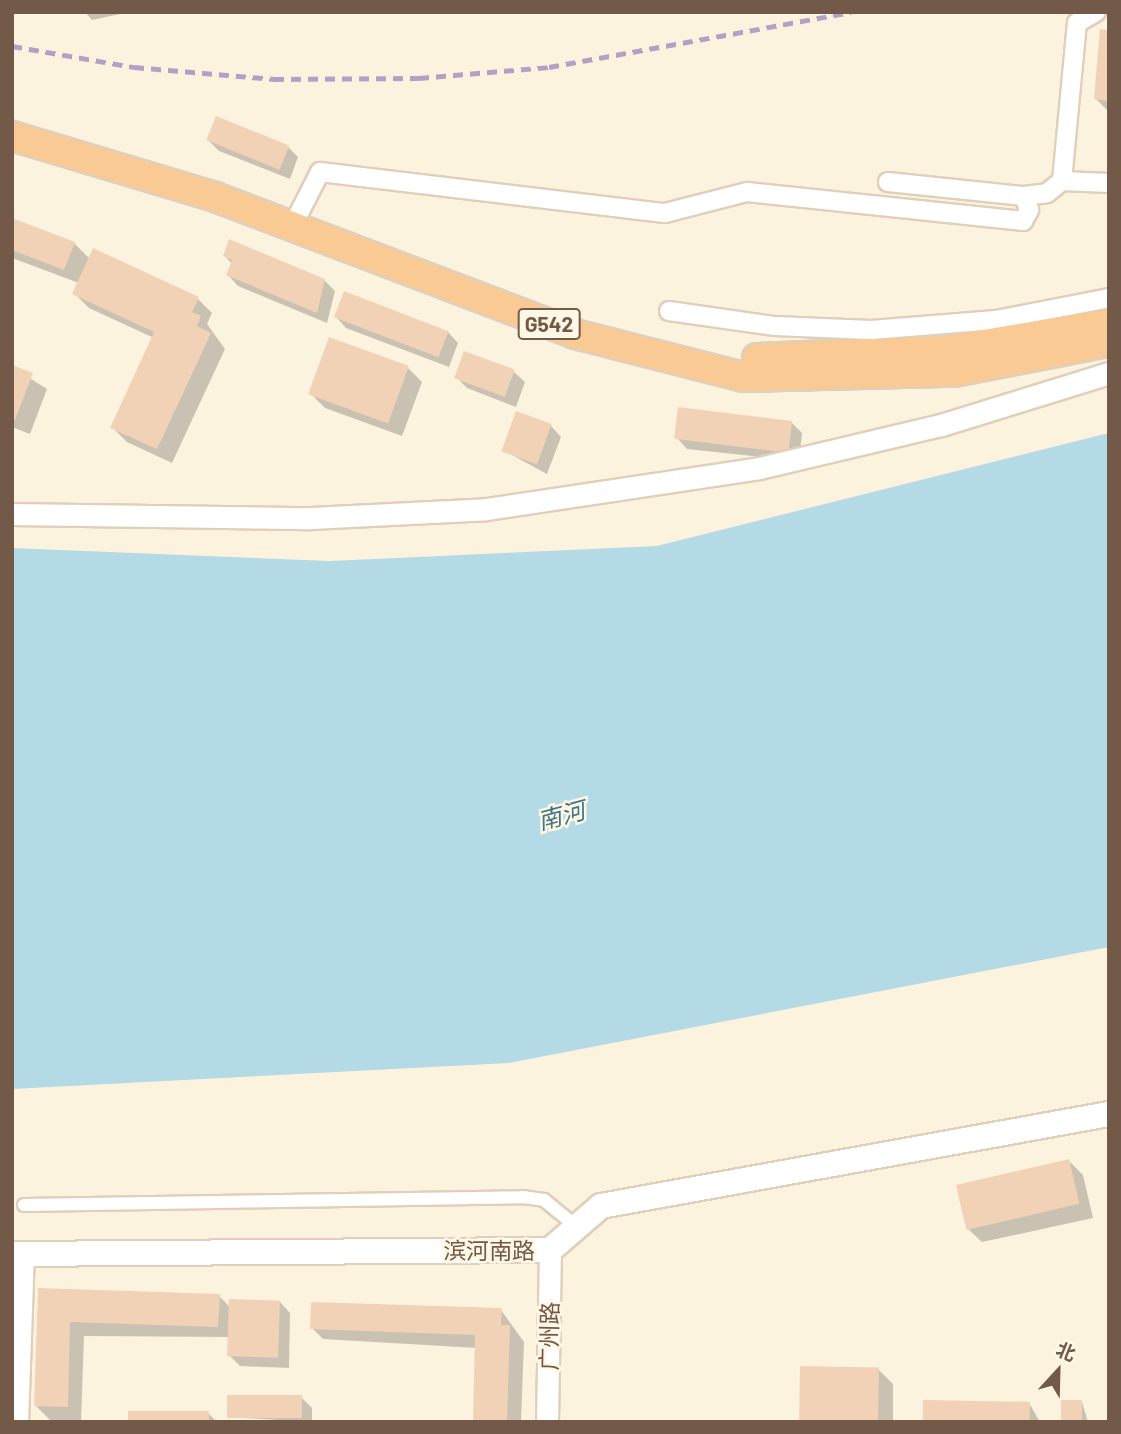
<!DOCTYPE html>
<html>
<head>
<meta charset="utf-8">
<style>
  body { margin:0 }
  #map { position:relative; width:1121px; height:1434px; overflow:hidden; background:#fcf3df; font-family:Barlow,"Noto Sans SC",sans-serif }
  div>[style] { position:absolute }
  .water>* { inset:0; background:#b4dbe5 }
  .shadow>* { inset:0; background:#0003 }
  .building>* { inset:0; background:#f2d2b6; transform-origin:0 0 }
  .roads { filter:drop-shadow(2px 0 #e0cfbb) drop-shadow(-2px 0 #e0cfbb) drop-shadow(0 2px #e0cfbb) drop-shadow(0 -2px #e0cfbb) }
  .pedestrian>* { height:12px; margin:-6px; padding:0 6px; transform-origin:6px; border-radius:6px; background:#fff }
  .minor>* { height:18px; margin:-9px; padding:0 9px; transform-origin:9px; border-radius:9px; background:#fff }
  .tertiary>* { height:21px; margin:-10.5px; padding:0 10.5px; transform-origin:10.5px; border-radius:10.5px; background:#fff }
  .secondary>* { height:24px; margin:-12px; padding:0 12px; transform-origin:12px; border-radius:12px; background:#fff }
  .trunk>* { height:28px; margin:-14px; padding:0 14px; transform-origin:14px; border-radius:14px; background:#faca95 }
  .rail>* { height:5px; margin-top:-2.5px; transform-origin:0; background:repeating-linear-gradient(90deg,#b69fc5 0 10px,transparent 0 17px) }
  span { translate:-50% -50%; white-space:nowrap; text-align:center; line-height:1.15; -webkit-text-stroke:5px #fff7e5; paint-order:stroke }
  .shield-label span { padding:2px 5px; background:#fff7e5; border:2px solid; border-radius:5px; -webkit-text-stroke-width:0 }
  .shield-label { font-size:21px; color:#735947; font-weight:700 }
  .street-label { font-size:23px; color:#735947 }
  .water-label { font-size:24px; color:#417687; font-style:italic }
  .frame { position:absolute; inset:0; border:14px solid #735947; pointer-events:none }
  .north { position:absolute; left:1023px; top:1336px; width:70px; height:70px; -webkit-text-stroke:5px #fff7e5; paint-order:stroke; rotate:22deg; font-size:19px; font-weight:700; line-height:28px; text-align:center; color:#735947 }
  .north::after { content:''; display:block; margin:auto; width:24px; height:32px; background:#735947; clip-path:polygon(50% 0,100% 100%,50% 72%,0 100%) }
</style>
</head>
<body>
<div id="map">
  <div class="water">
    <div style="clip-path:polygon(1109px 433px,1109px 947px,509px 1063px,12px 1089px,12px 548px,330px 561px,657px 546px)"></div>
  </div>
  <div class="shadow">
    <div style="clip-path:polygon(85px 12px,120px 12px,120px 14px,92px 20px)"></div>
    <div style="clip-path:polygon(1109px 32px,1109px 112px,1096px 99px)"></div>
    <div style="clip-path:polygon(208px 140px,288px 147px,298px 157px,290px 179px,219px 151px)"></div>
    <div style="clip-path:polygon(12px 220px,74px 243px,90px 259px,198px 299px,212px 313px,207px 324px,225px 349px,172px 463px,127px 442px,112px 427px,154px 338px,89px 308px,74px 293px,79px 283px,12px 258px)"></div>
    <div style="clip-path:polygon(225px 256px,324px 280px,335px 291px,327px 323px,238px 286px,228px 275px,232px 264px)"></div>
    <div style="clip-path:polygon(336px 317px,448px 332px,458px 343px,449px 367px,346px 328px)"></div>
    <div style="clip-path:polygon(12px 367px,47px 389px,30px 434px,12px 427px)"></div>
    <div style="clip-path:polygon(408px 368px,422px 382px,402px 436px,325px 408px,310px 393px)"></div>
    <div style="clip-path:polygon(514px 372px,525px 382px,516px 407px,467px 388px,456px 377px)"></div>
    <div style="clip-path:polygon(791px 422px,802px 433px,799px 461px,687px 449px,677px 438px)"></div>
    <div style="clip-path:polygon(551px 426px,561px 437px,547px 474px,503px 450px)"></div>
    <div style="clip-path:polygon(1068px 1160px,1083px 1175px,1093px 1218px,982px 1242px,967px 1228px)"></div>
    <div style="clip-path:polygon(39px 1290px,219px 1296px,231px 1308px,280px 1302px,290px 1313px,289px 1368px,240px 1366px,229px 1355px,230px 1337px,84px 1336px,81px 1421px,50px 1420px,36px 1406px)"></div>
    <div style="clip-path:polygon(501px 1310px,524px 1342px,521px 1422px,475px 1422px,477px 1348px,323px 1339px,312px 1328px)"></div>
    <div style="clip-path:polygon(878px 1369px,893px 1384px,893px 1422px,801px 1422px)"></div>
    <div style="clip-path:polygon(301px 1397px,312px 1408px,312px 1422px,228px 1417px)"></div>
    <div style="clip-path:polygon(1082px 1402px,1088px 1422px,1063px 1422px)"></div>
    <div style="clip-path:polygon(1029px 1403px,1040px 1422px,925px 1422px)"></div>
    <div style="clip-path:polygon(208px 1413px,217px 1422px,130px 1422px)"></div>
  </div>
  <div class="building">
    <div style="clip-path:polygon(1100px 29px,1109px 30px,1109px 101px,1094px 99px)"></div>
    <div style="left:216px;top:116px;width:79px;height:26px;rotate:22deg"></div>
    <div style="clip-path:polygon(12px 218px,75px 242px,64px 270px,12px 250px)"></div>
    <div style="clip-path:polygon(229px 239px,325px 279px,317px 313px,226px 275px,232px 260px,223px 256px)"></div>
    <div style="clip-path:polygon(93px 248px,199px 297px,192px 312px,201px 316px,197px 326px,211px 333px,157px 449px,110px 428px,154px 332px,72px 294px)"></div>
    <div style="left:344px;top:291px;width:112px;height:28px;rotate:21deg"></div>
    <div style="left:329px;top:337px;width:85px;height:61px;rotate:20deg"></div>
    <div style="left:464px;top:351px;width:54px;height:29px;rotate:20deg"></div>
    <div style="clip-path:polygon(12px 365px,33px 373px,15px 420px,12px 419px)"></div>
    <div style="left:678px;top:407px;width:115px;height:32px;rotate:7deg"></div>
    <div style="left:516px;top:411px;width:38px;height:43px;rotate:20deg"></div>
    <div style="left:1069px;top:1159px;width:46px;height:116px;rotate:77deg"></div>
    <div style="clip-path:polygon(38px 1288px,220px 1294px,218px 1327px,70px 1322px,68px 1407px,34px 1406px)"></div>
    <div style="left:229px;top:1299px;width:51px;height:57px;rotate:2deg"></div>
    <div style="clip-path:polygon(311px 1302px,502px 1308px,501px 1325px,510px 1325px,507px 1422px,473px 1422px,475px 1335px,310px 1329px)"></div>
    <div style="left:800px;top:1366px;width:79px;height:56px;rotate:1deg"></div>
    <div style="left:227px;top:1395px;width:75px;height:23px"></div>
    <div style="left:923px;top:1400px;width:107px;height:22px;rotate:1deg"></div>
    <div style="left:1061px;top:1400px;width:21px;height:22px"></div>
    <div style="left:128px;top:1411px;width:81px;height:11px"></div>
  </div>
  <div class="roads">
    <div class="pedestrian">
      <div style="left:24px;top:1205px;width:499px;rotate:-0.9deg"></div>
      <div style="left:523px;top:1197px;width:21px;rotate:8deg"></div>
      <div style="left:544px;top:1200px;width:43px;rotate:39.3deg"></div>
    </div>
    <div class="minor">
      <div style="left:1062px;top:181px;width:159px;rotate:-84.6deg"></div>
      <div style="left:1077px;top:23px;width:22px;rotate:-30deg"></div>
      <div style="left:888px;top:182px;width:137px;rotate:5.9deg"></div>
      <div style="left:1024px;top:196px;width:23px;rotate:-7deg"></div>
      <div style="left:1047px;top:193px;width:19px;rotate:-39deg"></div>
      <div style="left:1062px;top:181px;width:47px;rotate:2.4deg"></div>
      <div style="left:292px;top:227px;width:62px;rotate:-63deg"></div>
      <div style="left:320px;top:172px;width:347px;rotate:6.8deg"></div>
      <div style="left:665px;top:213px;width:85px;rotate:-14.4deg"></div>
      <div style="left:747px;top:192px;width:278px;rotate:6deg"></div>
      <div style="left:1023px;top:221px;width:13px;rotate:-61deg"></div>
      <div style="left:1029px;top:210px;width:15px;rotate:-110deg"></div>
      <div style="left:669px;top:311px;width:107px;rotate:8.1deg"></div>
      <div style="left:775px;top:326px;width:96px;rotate:2.4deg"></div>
      <div style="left:871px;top:330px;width:125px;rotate:-4.6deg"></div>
      <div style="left:996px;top:320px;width:115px;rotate:-11deg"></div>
    </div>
    <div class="tertiary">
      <div style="left:12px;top:514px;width:299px;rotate:0.8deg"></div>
      <div style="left:311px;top:518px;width:175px;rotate:-2.9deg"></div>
      <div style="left:486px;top:509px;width:276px;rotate:-8.5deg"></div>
      <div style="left:759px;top:468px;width:187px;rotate:-13.3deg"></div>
      <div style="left:941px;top:425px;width:176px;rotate:-17.2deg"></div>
      <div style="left:17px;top:1422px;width:169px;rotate:-88deg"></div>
      <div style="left:547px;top:1422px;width:172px;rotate:-89deg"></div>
    </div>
    <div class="secondary">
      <div style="left:12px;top:1254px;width:538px;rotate:-0.43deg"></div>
      <div style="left:550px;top:1250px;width:67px;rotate:-40.8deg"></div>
      <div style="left:601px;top:1206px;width:516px;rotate:-10.27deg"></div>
    </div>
    <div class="trunk">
      <div style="left:12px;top:136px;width:212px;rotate:16.7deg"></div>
      <div style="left:215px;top:197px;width:385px;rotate:20.8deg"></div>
      <div style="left:575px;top:334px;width:174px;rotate:14.3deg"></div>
      <div style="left:744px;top:377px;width:210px;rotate:-1.4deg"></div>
      <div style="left:954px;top:372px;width:158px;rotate:-11deg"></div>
      <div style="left:757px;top:358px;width:191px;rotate:-2.4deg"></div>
      <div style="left:948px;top:350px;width:163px;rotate:-9.5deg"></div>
    </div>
  </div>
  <div class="rail">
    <div style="left:12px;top:46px;width:124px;rotate:9.8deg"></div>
    <div style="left:134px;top:67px;width:141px;rotate:4.9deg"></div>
    <div style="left:274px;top:79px;width:145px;rotate:-0.4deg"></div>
    <div style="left:419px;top:78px;width:130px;rotate:-4.8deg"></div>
    <div style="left:549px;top:67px;width:307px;rotate:-10.3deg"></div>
  </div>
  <div class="shield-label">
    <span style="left:549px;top:324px">G542</span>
  </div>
  <div class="street-label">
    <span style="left:489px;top:1250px">滨河南路</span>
    <span style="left:549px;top:1336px;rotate:-89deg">广州路</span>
  </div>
  <div class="water-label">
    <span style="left:561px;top:815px;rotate:-15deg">南河</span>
  </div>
  <div class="frame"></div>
  <div class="north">北</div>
</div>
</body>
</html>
